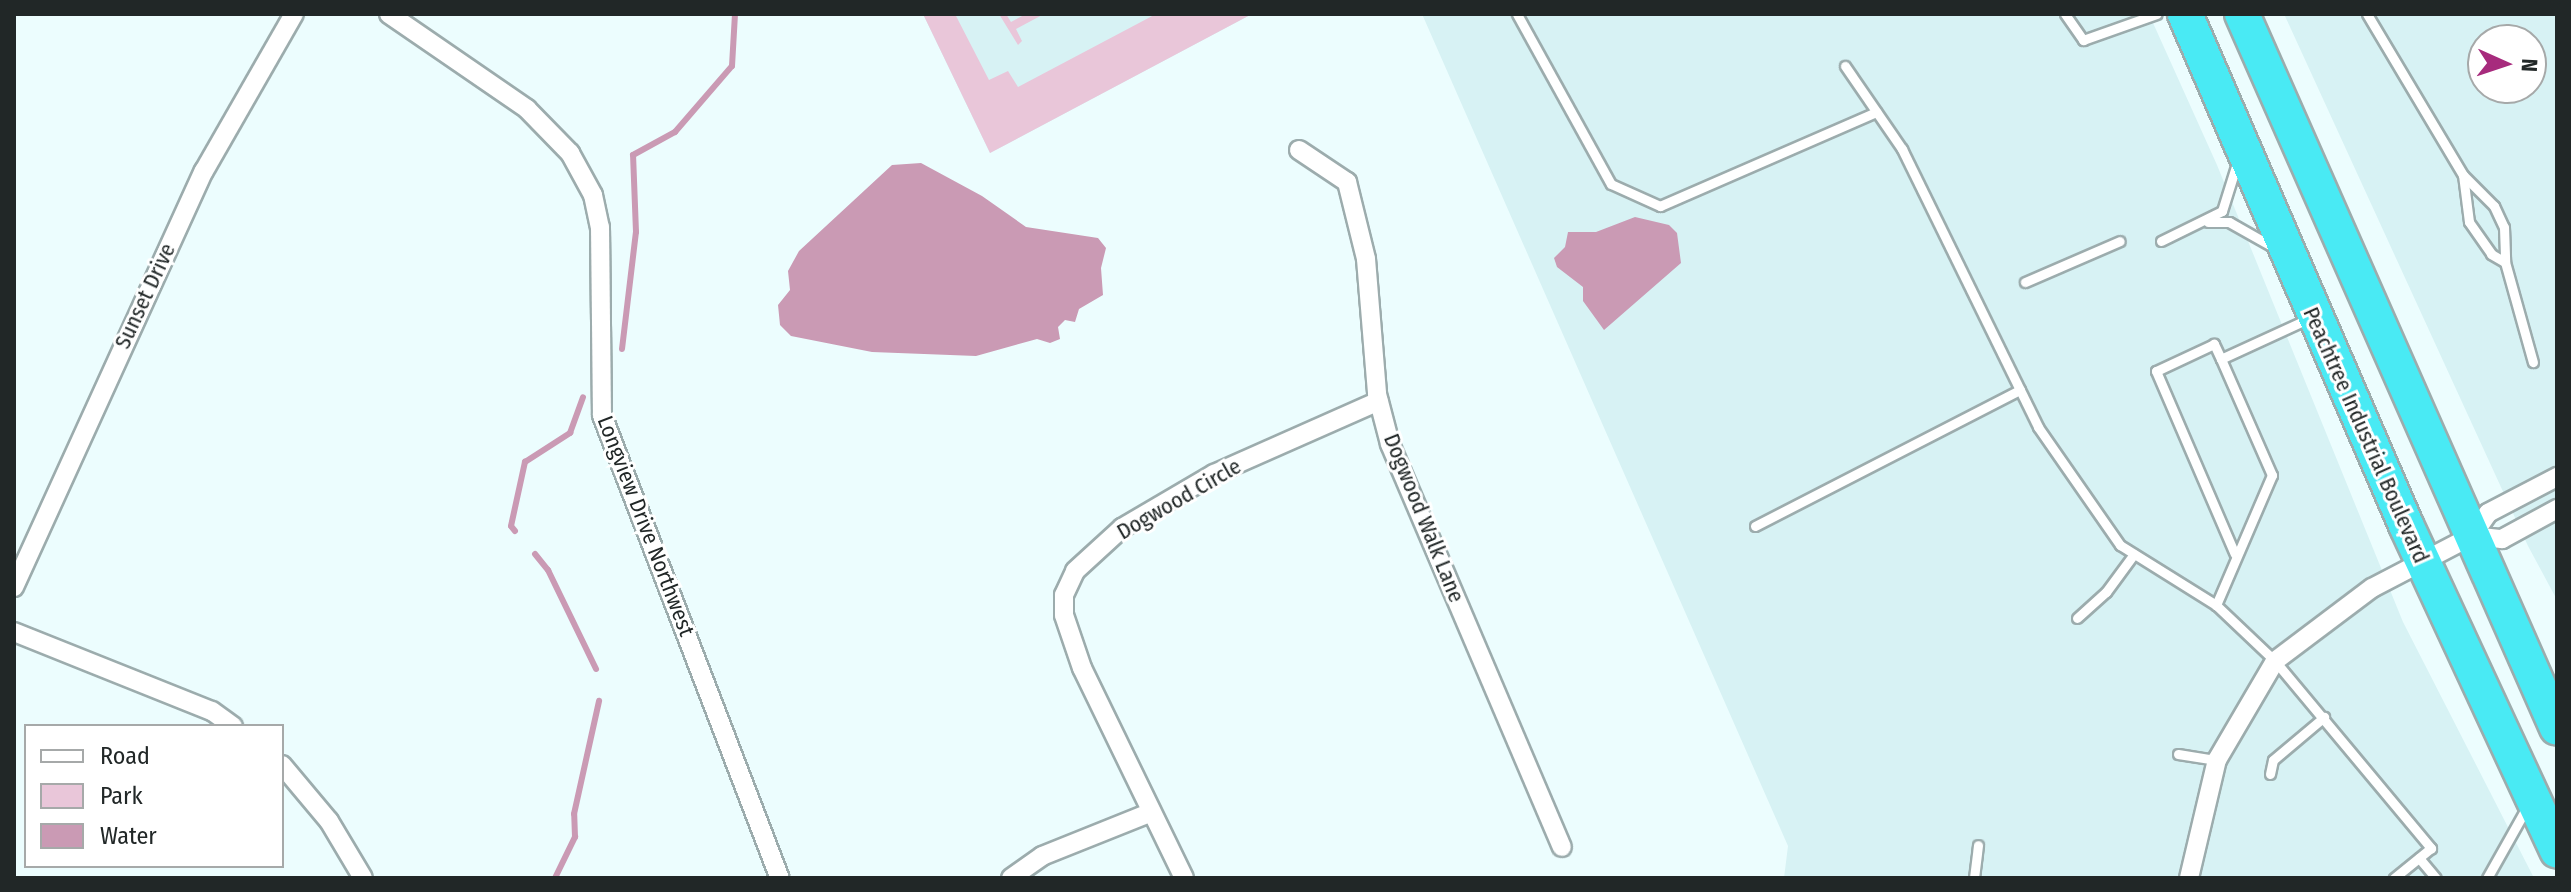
<!DOCTYPE html>
<html>
<head>
<meta charset="utf-8">
<style>
  body { margin:0 }
  #map { position:relative; width:2571px; height:892px; overflow:hidden; background:#ecfdfe; font-family:"Fira Sans Condensed",sans-serif }
  div>[style] { position:absolute }
  .built>* { inset:0; background:#d7f2f4 }
  .green>* { inset:0; background:#e9c6d9 }
  .water>* { inset:0; background:#ca9ab4 }
  .stream>* { height:6px; margin:-3px; padding:0 3px; transform-origin:3px; border-radius:3px; background:#ca9ab4 }
  .roads { filter:drop-shadow(2px 0 #9cacad) drop-shadow(-2px 0 #9cacad) drop-shadow(0 2px #9cacad) drop-shadow(0 -2px #9cacad) }
  .lane>* { height:9px; margin:-4.5px; padding:0 4.5px; transform-origin:4.5px; border-radius:4.5px; background:#fff }
  .street>* { height:18px; margin:-9px; padding:0 9px; transform-origin:9px; border-radius:9px; background:#fff }
  .highway>* { height:34px; margin:-17px; padding:0 17px; transform-origin:17px; border-radius:17px; background:#49eaf4 }
  span { translate:-50% -50%; white-space:nowrap; text-align:center; line-height:1.15; -webkit-text-stroke:6px #fff; paint-order:stroke }
  .street-label { font-size:22px; color:#212727 }
  .frame { position:absolute; inset:0; border:16px solid #212727; pointer-events:none }
  .legend { position:absolute; left:24px; top:724px; width:260px; height:144px; box-sizing:border-box; background:#fff; border:2px solid #a6a9a9; margin:0; padding:10px 14px; list-style:none; font-size:24px; color:#212727 }
  .legend li { display:flex; align-items:center; gap:16px; height:40px }
  .legend b { width:40px; border:2px solid #a6a9a9 }
  .north { position:absolute; left:2467px; top:24px; width:80px; height:80px; box-sizing:border-box; background:#fff; border:2px solid #a6a9a9; border-radius:50%; rotate:93deg; font-size:22px; font-weight:700; line-height:32px; text-align:center; color:#212727 }
  .north::after { content:''; display:block; margin:auto; width:28px; height:36px; background:#a72b7d; clip-path:polygon(50% 0,100% 100%,50% 72%,0 100%) }
</style>
</head>
<body>
<div id="map">
  <div class="built">
    <div style="clip-path:polygon(923px 14px,1252px 14px,990px 153px)"></div>
    <div style="clip-path:polygon(1422px 14px,2149px 14px,2217px 165px,2403px 622px,2534px 878px,1784px 878px,1788px 846px)"></div>
    <div style="clip-path:polygon(evenodd,2284px 14px,2557px 14px,2557px 600px,2528px 546px,2284px 14px,2483px 40px,2531px 40px,2531px 88px,2483px 88px,2483px 40px)"></div>
  </div>
  <div class="green">
    <div style="clip-path:polygon(923px 14px,955px 14px,989px 80px,1008px 71px,1018px 87px,1156px 14px,1252px 14px,990px 153px)"></div>
    <div style="clip-path:polygon(999px 14px,1006px 14px,1011px 22px,1026px 14px,1044px 14px,1016px 29px,1022px 41px,1018px 45px)"></div>
  </div>
  <div class="water">
    <div style="clip-path:polygon(921px 163px,982px 196px,1026px 227px,1098px 238px,1106px 248px,1101px 268px,1103px 295px,1079px 309px,1075px 322px,1065px 320px,1058px 327px,1060px 339px,1050px 343px,1037px 339px,976px 356px,872px 352px,791px 336px,780px 325px,778px 305px,790px 290px,788px 271px,799px 251px,892px 165px)"></div>
    <div style="clip-path:polygon(1635px 217px,1669px 225px,1677px 233px,1681px 263px,1604px 330px,1583px 301px,1583px 287px,1557px 267px,1554px 258px,1565px 247px,1568px 232px,1596px 232px)"></div>
  </div>
  <div class="stream">
    <div style="left:622px;top:349px;width:118px;rotate:-83.2deg"></div>
    <div style="left:636px;top:232px;width:77px;rotate:-92.2deg"></div>
    <div style="left:633px;top:155px;width:48px;rotate:-28.7deg"></div>
    <div style="left:675px;top:132px;width:87px;rotate:-49.2deg"></div>
    <div style="left:732px;top:66px;width:52px;rotate:-86.7deg"></div>
    <div style="left:515px;top:531px;width:6px;rotate:-129deg"></div>
    <div style="left:511px;top:526px;width:66px;rotate:-77.7deg"></div>
    <div style="left:525px;top:462px;width:54px;rotate:-32.8deg"></div>
    <div style="left:570px;top:433px;width:38px;rotate:-70deg"></div>
    <div style="left:535px;top:554px;width:21px;rotate:51deg"></div>
    <div style="left:548px;top:570px;width:110px;rotate:64.1deg"></div>
    <div style="left:555px;top:878px;width:46px;rotate:-64deg"></div>
    <div style="left:575px;top:837px;width:23px;rotate:-92deg"></div>
    <div style="left:574px;top:814px;width:116px;rotate:-77.5deg"></div>
  </div>
  <div class="roads">
    <div class="lane">
      <div style="left:1517px;top:14px;width:194px;rotate:61.1deg"></div>
      <div style="left:1611px;top:184px;width:54px;rotate:24.2deg"></div>
      <div style="left:1660px;top:206px;width:236px;rotate:-23.5deg"></div>
      <div style="left:2065px;top:14px;width:32px;rotate:55deg"></div>
      <div style="left:2083px;top:40px;width:78px;rotate:-19.4deg"></div>
      <div style="left:2367px;top:14px;width:187px;rotate:59.2deg"></div>
      <div style="left:2463px;top:175px;width:44px;rotate:45deg"></div>
      <div style="left:2494px;top:206px;width:23px;rotate:65deg"></div>
      <div style="left:2504px;top:227px;width:35px;rotate:88deg"></div>
      <div style="left:2505px;top:262px;width:104px;rotate:74.4deg"></div>
      <div style="left:1845px;top:66px;width:101px;rotate:55.5deg"></div>
      <div style="left:1902px;top:149px;width:309px;rotate:63.9deg"></div>
      <div style="left:2038px;top:427px;width:144px;rotate:55.2deg"></div>
      <div style="left:2120px;top:545px;width:113px;rotate:32deg"></div>
      <div style="left:2463px;top:175px;width:47px;rotate:82.7deg"></div>
      <div style="left:2469px;top:222px;width:39px;rotate:55deg"></div>
      <div style="left:2491px;top:254px;width:16px;rotate:30deg"></div>
      <div style="left:2208px;top:222px;width:21px"></div>
      <div style="left:2229px;top:222px;width:51px;rotate:29.6deg"></div>
      <div style="left:2161px;top:241px;width:68px;rotate:-26.2deg"></div>
      <div style="left:2222px;top:211px;width:53px;rotate:-72.6deg"></div>
      <div style="left:2025px;top:282px;width:103px;rotate:-23.3deg"></div>
      <div style="left:2310px;top:318px;width:98px;rotate:155.3deg"></div>
      <div style="left:2221px;top:359px;width:127px;rotate:66.3deg"></div>
      <div style="left:2272px;top:475px;width:142px;rotate:113.3deg"></div>
      <div style="left:2216px;top:605px;width:81px;rotate:43.5deg"></div>
      <div style="left:2275px;top:661px;width:244px;rotate:50.2deg"></div>
      <div style="left:2431px;top:848px;width:48px;rotate:141deg"></div>
      <div style="left:2221px;top:359px;width:17px;rotate:-115deg"></div>
      <div style="left:2214px;top:344px;width:64px;rotate:155deg"></div>
      <div style="left:2156px;top:371px;width:199px;rotate:66.7deg"></div>
      <div style="left:1755px;top:526px;width:298px;rotate:-27.2deg"></div>
      <div style="left:2077px;top:618px;width:39px;rotate:-42deg"></div>
      <div style="left:2106px;top:592px;width:47px;rotate:-53.6deg"></div>
      <div style="left:2178px;top:754px;width:39px;rotate:9deg"></div>
      <div style="left:2270px;top:774px;width:14px;rotate:-78deg"></div>
      <div style="left:2273px;top:760px;width:67px;rotate:-40.1deg"></div>
      <div style="left:2419px;top:858px;width:26px;rotate:50deg"></div>
      <div style="left:1974px;top:878px;width:33px;rotate:-83deg"></div>
      <div style="left:2487px;top:878px;width:81px;rotate:-60.6deg"></div>
    </div>
    <div class="street">
      <div style="left:389px;top:14px;width:168px;rotate:34.5deg"></div>
      <div style="left:527px;top:109px;width:62px;rotate:45.7deg"></div>
      <div style="left:570px;top:153px;width:48px;rotate:61.3deg"></div>
      <div style="left:593px;top:195px;width:33px;rotate:78deg"></div>
      <div style="left:600px;top:227px;width:188px;rotate:89.4deg"></div>
      <div style="left:602px;top:415px;width:496px;rotate:69deg"></div>
      <div style="left:1299px;top:150px;width:58px;rotate:33.7deg"></div>
      <div style="left:1347px;top:182px;width:79px;rotate:76.1deg"></div>
      <div style="left:1366px;top:259px;width:135px;rotate:85.3deg"></div>
      <div style="left:1377px;top:394px;width:52px;rotate:75.4deg"></div>
      <div style="left:1390px;top:444px;width:438px;rotate:66.9deg"></div>
      <div style="left:2472px;top:536px;width:30px;rotate:6deg"></div>
      <div style="left:2502px;top:539px;width:63px;rotate:-28.6deg"></div>
      <div style="left:14px;top:587px;width:457px;rotate:-65.5deg"></div>
      <div style="left:204px;top:171px;width:181px;rotate:-60.2deg"></div>
      <div style="left:14px;top:632px;width:213px;rotate:21.8deg"></div>
      <div style="left:212px;top:711px;width:26px;rotate:36deg"></div>
      <div style="left:282px;top:765px;width:73px;rotate:50deg"></div>
      <div style="left:329px;top:821px;width:66px;rotate:59.2deg"></div>
      <div style="left:1011px;top:878px;width:38px;rotate:-35deg"></div>
      <div style="left:1042px;top:856px;width:118px;rotate:-21.8deg"></div>
      <div style="left:1184px;top:878px;width:233px;rotate:-115.9deg"></div>
      <div style="left:1082px;top:668px;width:56px;rotate:-108.8deg"></div>
      <div style="left:1064px;top:615px;width:20px;rotate:-90deg"></div>
      <div style="left:1064px;top:595px;width:26px;rotate:-65deg"></div>
      <div style="left:1075px;top:571px;width:64px;rotate:-42.5deg"></div>
      <div style="left:1122px;top:528px;width:107px;rotate:-30.4deg"></div>
      <div style="left:1214px;top:474px;width:180px;rotate:-23.9deg"></div>
      <div style="left:2189px;top:878px;width:121px;rotate:-76.7deg"></div>
      <div style="left:2217px;top:760px;width:115px;rotate:-59.6deg"></div>
      <div style="left:2275px;top:661px;width:121px;rotate:-37deg"></div>
      <div style="left:2372px;top:588px;width:113px;rotate:-27.5deg"></div>
      <div style="left:2472px;top:536px;width:28px;rotate:-55deg"></div>
      <div style="left:2488px;top:513px;width:78px;rotate:-27.6deg"></div>
    </div>
    <div class="highway">
      <div style="left:2185px;top:14px;width:557px;rotate:66.61deg"></div>
      <div style="left:2406px;top:525px;width:359px;rotate:65.1deg"></div>
      <div style="left:2242px;top:14px;width:780px;rotate:66.19deg"></div>
    </div>
  </div>
  <div class="street-label">
    <span style="left:145px;top:296px;rotate:-65deg">Sunset Drive</span>
    <span style="left:2366px;top:435px;rotate:66deg">Peachtree Industrial Boulevard</span>
    <span style="left:1179px;top:499px;rotate:-30deg">Dogwood Circle</span>
    <span style="left:1424px;top:518px;rotate:68deg">Dogwood Walk Lane</span>
    <span style="left:646px;top:526px;rotate:69deg">Longview Drive Northwest</span>
  </div>
  <div class="frame"></div>
  <ul class="legend">
  <li><b style="height:10px;background:#fff"></b>Road</li>
  <li><b style="height:22px;background:#e9c6d9"></b>Park</li>
  <li><b style="height:22px;background:#ca9ab4"></b>Water</li>
  </ul>
  <div class="north">N</div>
</div>
</body>
</html>
